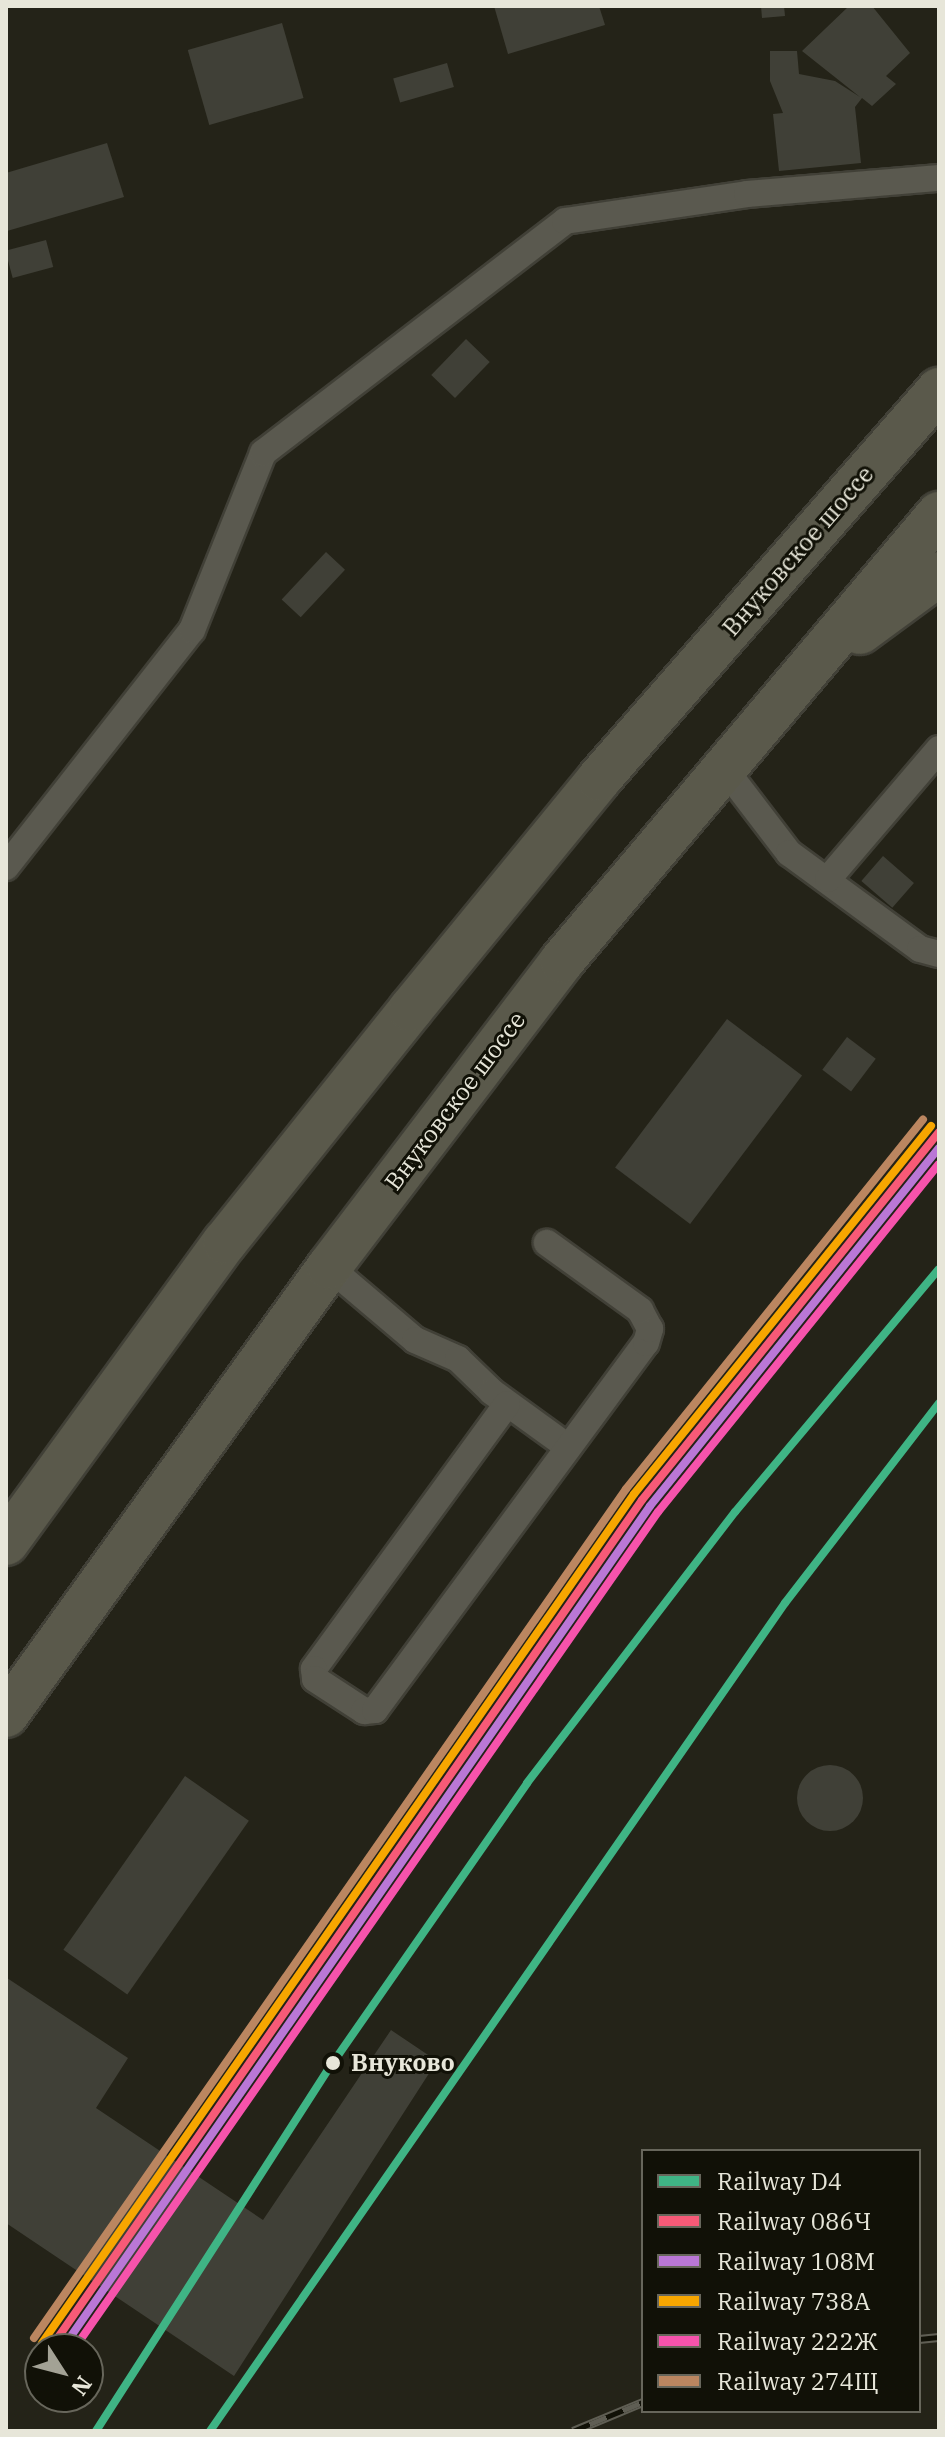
<!DOCTYPE html>
<html>
<head>
<meta charset="utf-8">
<style>
  body { margin:0 }
  #map { position:relative; width:945px; height:2437px; overflow:hidden; background:#242318; font-family:"IBM Plex Serif",serif }
  div>[style] { position:absolute }
  .building>* { inset:0; background:#404037; transform-origin:0 0 }
  .round { border-radius:50% }
  .roads { filter:drop-shadow(2px 0 #414037) drop-shadow(-2px 0 #414037) drop-shadow(0 2px #414037) drop-shadow(0 -2px #414037) }
  .lane>* { height:26px; margin:-13px; padding:0 13px; transform-origin:13px; border-radius:13px; background:#5a594f }
  .secondary>* { height:44px; margin:-22px; padding:0 22px; transform-origin:22px; border-radius:22px; background:#5a594b }
  .rail>* { height:9px; margin-top:-4.5px; transform-origin:0; background:repeating-linear-gradient(90deg,#111107 0 18px,#5f5e54 0 36px); box-sizing:border-box; border-block:2px solid #5f5e54 }
  .rail-1>* { height:8px; margin:-4px; padding:0 4px; transform-origin:4px; border-radius:4px; background:#3fb485 }
  .rail-2>* { height:8px; margin:-4px; padding:0 4px; transform-origin:4px; border-radius:4px; background:#f75a77 }
  .rail-3>* { height:8px; margin:-4px; padding:0 4px; transform-origin:4px; border-radius:4px; background:#ba77d6 }
  .rail-4>* { height:8px; margin:-4px; padding:0 4px; transform-origin:4px; border-radius:4px; background:#f7a600 }
  .rail-5>* { height:8px; margin:-4px; padding:0 4px; transform-origin:4px; border-radius:4px; background:#f653ac }
  .rail-6>* { height:8px; margin:-4px; padding:0 4px; transform-origin:4px; border-radius:4px; background:#bb8660 }
  .dots>* { width:22px; height:22px; translate:-50% -50%; box-sizing:border-box; border:4px solid #111107; border-radius:50% }
  span { translate:-50% -50%; white-space:nowrap; text-align:center; line-height:1.15; -webkit-text-stroke:6px #111107; paint-order:stroke }
  .street-label { font-size:24px; color:#e7e6d9 }
  .stop-label { font-size:24px; color:#e7e6d9; font-weight:700 }
  .left { translate:0 -50%; text-align:left }
  .frame { position:absolute; inset:0; border:8px solid #e7e6d9; pointer-events:none }
  .legend { position:absolute; left:641px; top:2149px; width:280px; height:264px; box-sizing:border-box; background:#111107; border:2px solid #67665b; margin:0; padding:10px 14px; list-style:none; font-size:24px; color:#e7e6d9 }
  .legend li { display:flex; align-items:center; gap:16px; height:40px }
  .legend b { width:40px; border:2px solid #67665b }
  .north { position:absolute; left:24px; top:2333px; width:80px; height:80px; box-sizing:border-box; background:#111107; border:2px solid #67665b; border-radius:50%; rotate:126deg; font-size:22px; font-weight:700; line-height:32px; text-align:center; color:#e7e6d9 }
  .north::after { content:''; display:block; margin:auto; width:28px; height:36px; background:#a3a295; clip-path:polygon(50% 0,100% 100%,50% 72%,0 100%) }
</style>
</head>
<body>
<div id="map">
  <div class="building">
    <div style="clip-path:polygon(494px 6px,599px 6px,605px 25px,508px 54px)"></div>
    <div style="clip-path:polygon(761px 6px,784px 6px,785px 16px,762px 18px)"></div>
    <div style="clip-path:polygon(849px 6px,872px 6px,910px 53px,886px 76px,896px 84px,872px 106px,862px 98px,855px 107px,861px 163px,779px 171px,773px 114px,783px 113px,770px 81px,770px 51px,797px 51px,799px 74px,835px 81px,860px 97px,802px 51px)"></div>
    <div style="left:282px;top:23px;width:78px;height:98px;rotate:74deg"></div>
    <div style="left:447px;top:63px;width:25px;height:56px;rotate:74deg"></div>
    <div style="clip-path:polygon(107px 143px,124px 197px,7px 231px,6px 173px)"></div>
    <div style="left:46px;top:240px;width:28px;height:42px;rotate:75deg"></div>
    <div style="left:466px;top:339px;width:33px;height:50px;rotate:44deg"></div>
    <div style="left:326px;top:552px;width:26px;height:65px;rotate:43deg"></div>
    <div style="left:883px;top:856px;width:41px;height:33px;rotate:41deg"></div>
    <div style="left:727px;top:1019px;width:94px;height:186px;rotate:37deg"></div>
    <div style="left:847px;top:1037px;width:36px;height:41px;rotate:37deg"></div>
    <div class="round" style="left:797px;top:1765px;width:66px;height:66px"></div>
    <div style="left:185px;top:1776px;width:78px;height:212px;rotate:35deg"></div>
    <div style="clip-path:polygon(7px 1978px,128px 2058px,96px 2108px,263px 2220px,391px 2030px,437px 2061px,234px 2376px,6px 2223px)"></div>
  </div>
  <div class="roads">
    <div class="lane">
      <div style="left:724px;top:768px;width:107px;rotate:52.6deg"></div>
      <div style="left:789px;top:853px;width:162px;rotate:36.2deg"></div>
      <div style="left:920px;top:949px;width:20px;rotate:15deg"></div>
      <div style="left:6px;top:867px;width:301px;rotate:-51.9deg"></div>
      <div style="left:192px;top:630px;width:191px;rotate:-68.1deg"></div>
      <div style="left:263px;top:453px;width:381px;rotate:-37.5deg"></div>
      <div style="left:565px;top:221px;width:184px;rotate:-8.4deg"></div>
      <div style="left:747px;top:194px;width:193px;rotate:-4.8deg"></div>
      <div style="left:828px;top:879px;width:171px;rotate:-49.5deg"></div>
      <div style="left:329px;top:1267px;width:113px;rotate:40.3deg"></div>
      <div style="left:415px;top:1340px;width:47px;rotate:23.8deg"></div>
      <div style="left:458px;top:1359px;width:47px;rotate:44.1deg"></div>
      <div style="left:492px;top:1392px;width:94px;rotate:35.9deg"></div>
      <div style="left:507px;top:1404px;width:328px;rotate:126.1deg"></div>
      <div style="left:314px;top:1669px;width:10px;rotate:84deg"></div>
      <div style="left:315px;top:1679px;width:59px;rotate:33.1deg"></div>
      <div style="left:364px;top:1711px;width:11px;rotate:-5deg"></div>
      <div style="left:375px;top:1710px;width:456px;rotate:-53.6deg"></div>
      <div style="left:646px;top:1343px;width:15px;rotate:-74deg"></div>
      <div style="left:650px;top:1329px;width:21px;rotate:-118deg"></div>
      <div style="left:640px;top:1310px;width:115px;rotate:-144.2deg"></div>
    </div>
    <div class="secondary">
      <div style="left:860px;top:632px;width:98px;rotate:-36.3deg"></div>
      <div style="left:6px;top:1543px;width:372px;rotate:-54deg"></div>
      <div style="left:225px;top:1242px;width:298px;rotate:-51.4deg"></div>
      <div style="left:411px;top:1009px;width:297px;rotate:-50.7deg"></div>
      <div style="left:599px;top:779px;width:517px;rotate:-48.85deg"></div>
      <div style="left:6px;top:1715px;width:552px;rotate:-54.21deg"></div>
      <div style="left:329px;top:1267px;width:385px;rotate:-52.7deg"></div>
      <div style="left:562px;top:961px;width:585px;rotate:-49.86deg"></div>
    </div>
  </div>
  <div class="rail">
    <div style="left:919px;top:2339px;width:20px;rotate:-6deg"></div>
    <div style="left:573px;top:2431px;width:76px;rotate:-22.5deg"></div>
  </div>
  <div class="rail-1">
    <div style="left:96px;top:2431px;width:436px;rotate:-57.3deg"></div>
    <div style="left:332px;top:2064px;width:342px;rotate:-55.2deg"></div>
    <div style="left:527px;top:1783px;width:342px;rotate:-52.5deg"></div>
    <div style="left:735px;top:1512px;width:317px;rotate:-50deg"></div>
    <div style="left:210px;top:2431px;width:1008px;rotate:-55.22deg"></div>
    <div style="left:785px;top:1603px;width:252px;rotate:-52.4deg"></div>
  </div>
  <div class="rail-2">
    <div style="left:50px;top:2349px;width:1035px;rotate:-55.11deg"></div>
    <div style="left:642px;top:1500px;width:473px;rotate:-51.1deg"></div>
  </div>
  <div class="rail-3">
    <div style="left:62px;top:2349px;width:1028px;rotate:-55.1deg"></div>
    <div style="left:650px;top:1506px;width:460px;rotate:-51.1deg"></div>
  </div>
  <div class="rail-4">
    <div style="left:42px;top:2343px;width:1035px;rotate:-55.11deg"></div>
    <div style="left:634px;top:1494px;width:473px;rotate:-51.1deg"></div>
  </div>
  <div class="rail-5">
    <div style="left:74px;top:2349px;width:1021px;rotate:-55.1deg"></div>
    <div style="left:658px;top:1512px;width:447px;rotate:-51.1deg"></div>
  </div>
  <div class="rail-6">
    <div style="left:34px;top:2338px;width:1035px;rotate:-55.11deg"></div>
    <div style="left:626px;top:1489px;width:474px;rotate:-51.2deg"></div>
  </div>
  <div class="dots">
    <div style="left:333px;top:2063px;background:#e7e6d9"></div>
  </div>
  <div class="street-label">
    <span style="left:798px;top:551px;rotate:-49deg">Внуковское шоссе</span>
    <span style="left:455px;top:1101px;rotate:-53deg">Внуковское шоссе</span>
  </div>
  <div class="stop-label">
    <span class="left" style="left:351px;top:2063px">Внуково</span>
  </div>
  <div class="frame"></div>
  <ul class="legend">
  <li><b style="height:10px;background:#3fb485"></b>Railway D4</li>
  <li><b style="height:10px;background:#f75a77"></b>Railway 086Ч</li>
  <li><b style="height:10px;background:#ba77d6"></b>Railway 108М</li>
  <li><b style="height:10px;background:#f7a600"></b>Railway 738А</li>
  <li><b style="height:10px;background:#f653ac"></b>Railway 222Ж</li>
  <li><b style="height:10px;background:#bb8660"></b>Railway 274Щ</li>
  </ul>
  <div class="north">N</div>
</div>
</body>
</html>
